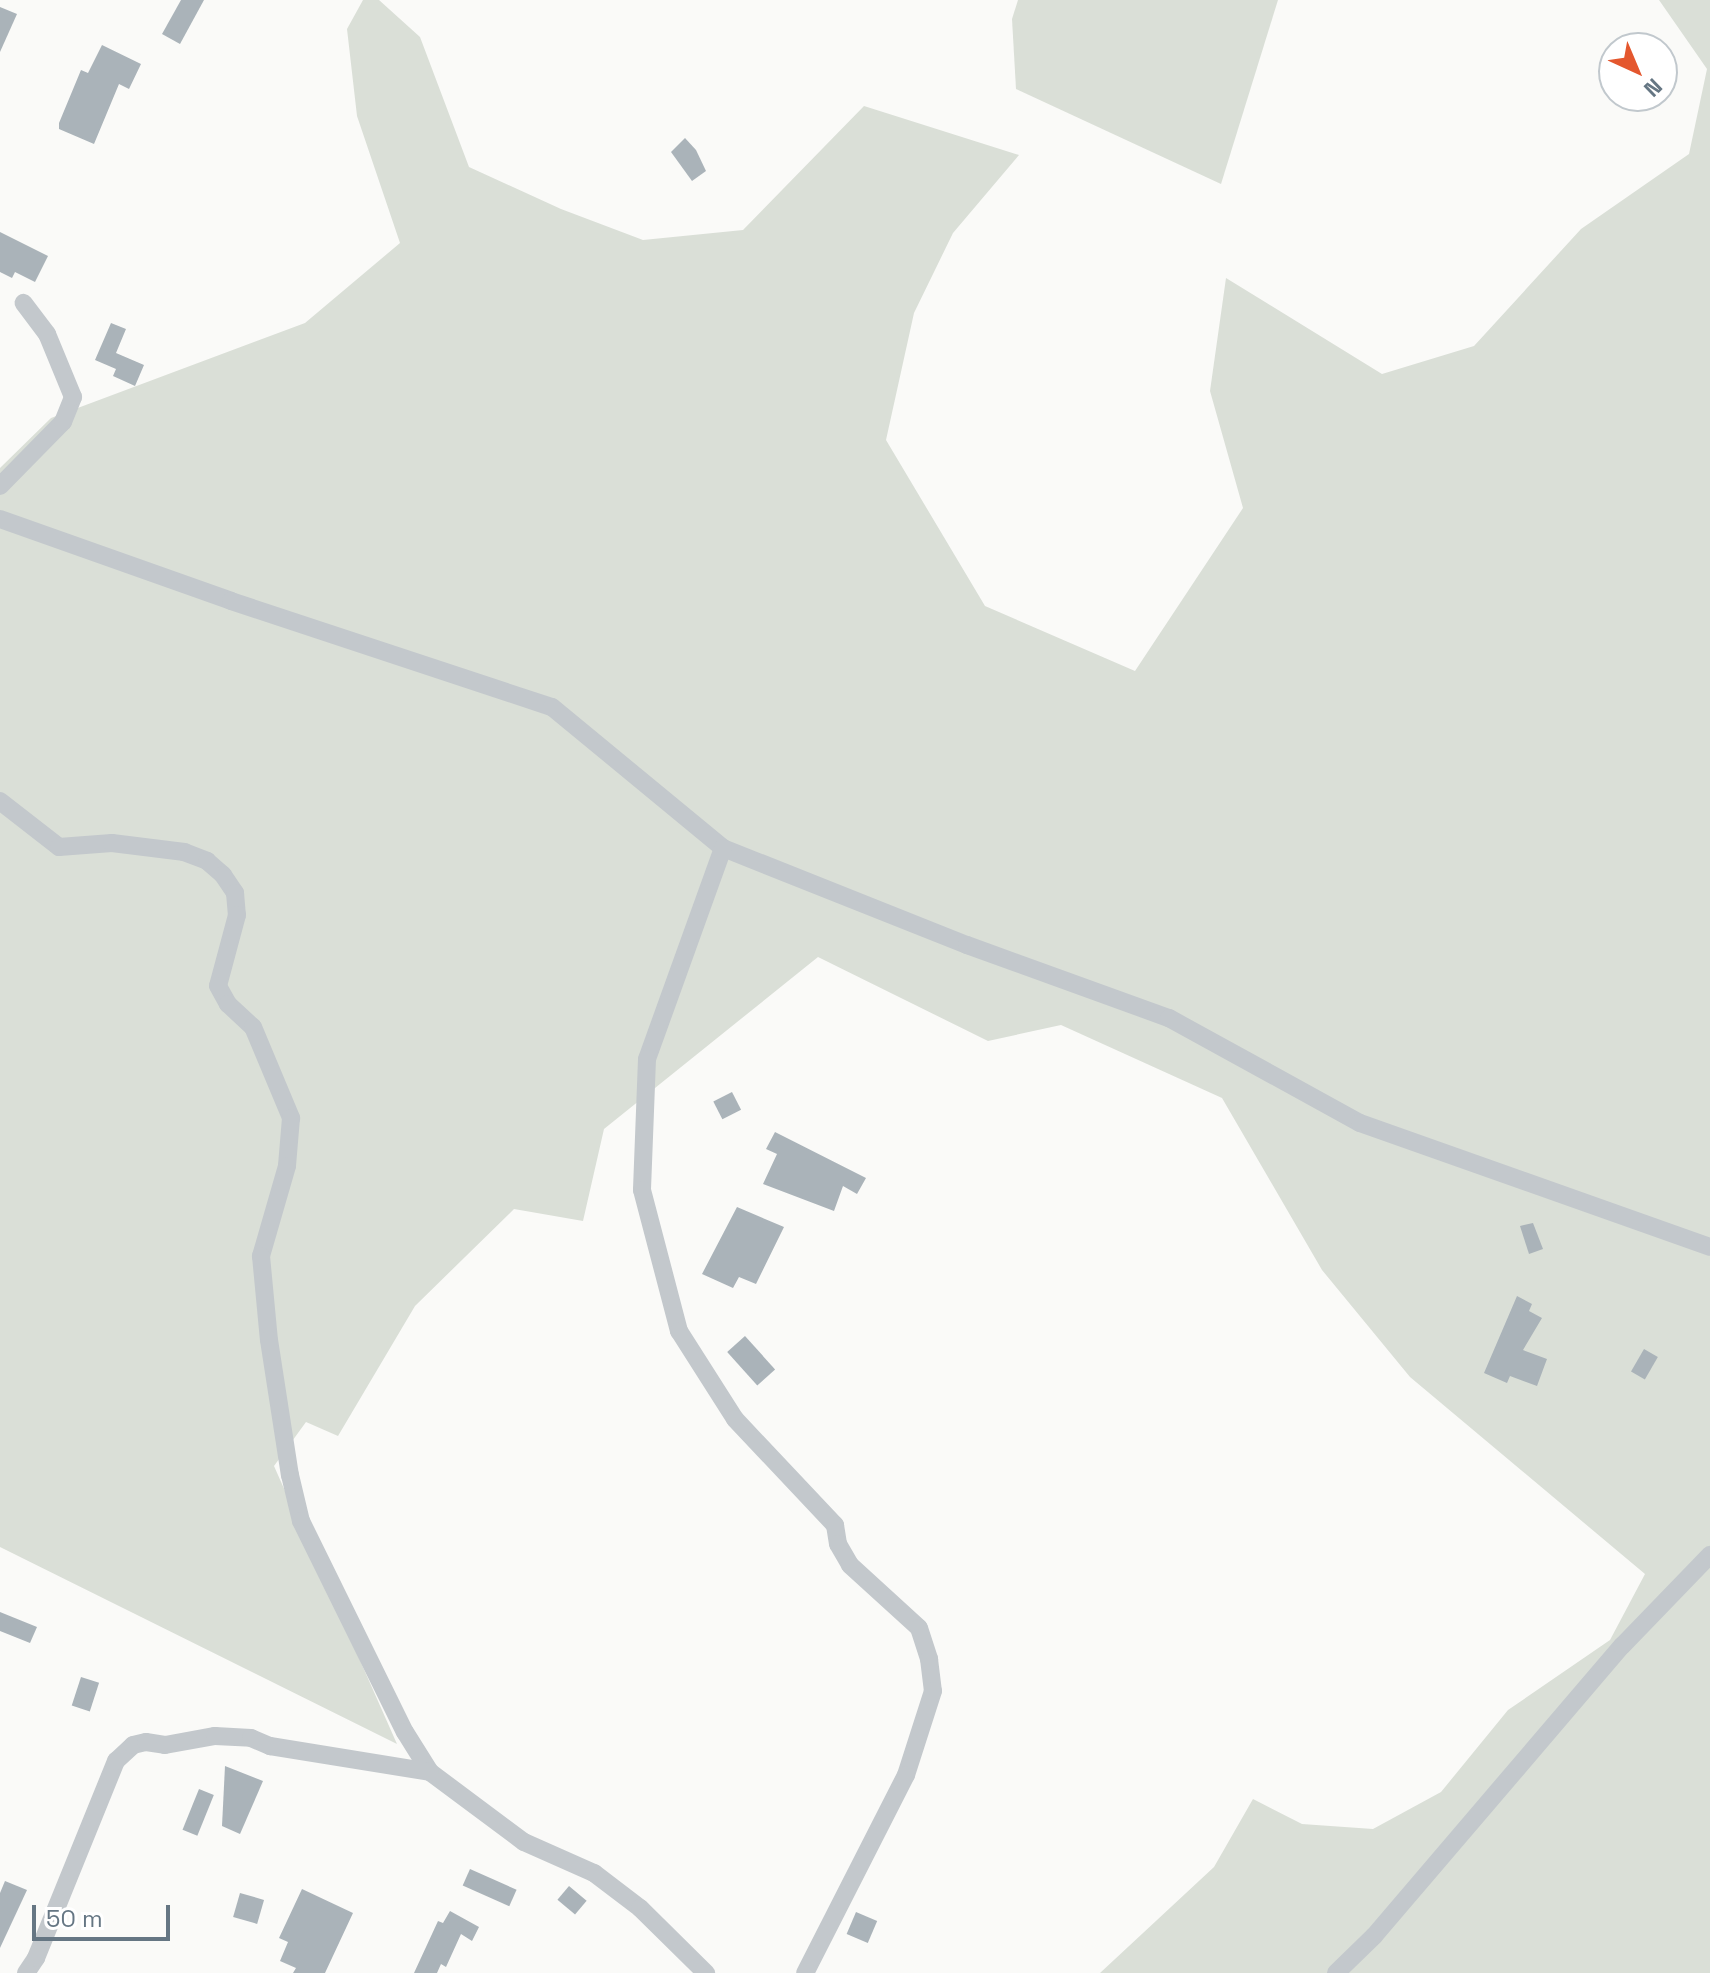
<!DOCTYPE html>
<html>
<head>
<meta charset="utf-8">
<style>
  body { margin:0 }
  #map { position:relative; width:1710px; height:1973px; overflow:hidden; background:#fafaf8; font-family:"Space Grotesk",sans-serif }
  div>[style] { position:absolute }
  .green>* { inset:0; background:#dadfd7 }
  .building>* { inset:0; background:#aab3b9; transform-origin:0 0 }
  .street>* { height:18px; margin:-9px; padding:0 9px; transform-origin:9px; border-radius:9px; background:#c3c8cc }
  span { translate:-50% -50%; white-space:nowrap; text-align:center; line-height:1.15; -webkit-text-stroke:8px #fff; paint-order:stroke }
  .north { position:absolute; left:1598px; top:32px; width:80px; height:80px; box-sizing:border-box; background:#fff; border:2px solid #c1c8cd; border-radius:50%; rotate:136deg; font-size:22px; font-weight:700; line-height:32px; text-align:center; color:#657683 }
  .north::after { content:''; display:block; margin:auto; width:28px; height:36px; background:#e4572e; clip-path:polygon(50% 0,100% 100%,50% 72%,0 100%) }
  .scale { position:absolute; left:32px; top:1905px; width:138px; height:36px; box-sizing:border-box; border:4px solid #657683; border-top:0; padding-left:10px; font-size:24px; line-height:28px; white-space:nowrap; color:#657683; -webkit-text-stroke:6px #fff; paint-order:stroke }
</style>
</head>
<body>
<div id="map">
  <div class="green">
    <div style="clip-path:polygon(363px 0,379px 0,420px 37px,469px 167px,561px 209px,643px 240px,743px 230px,864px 106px,1019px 155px,953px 233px,914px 313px,886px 440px,985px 606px,1135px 671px,1243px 508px,1210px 391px,1226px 278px,1382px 374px,1474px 346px,1581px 229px,1689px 154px,1707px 69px,1659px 0,1710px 0,1710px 1973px,1100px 1973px,1214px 1867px,1253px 1799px,1302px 1824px,1373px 1829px,1441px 1792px,1508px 1710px,1610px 1640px,1645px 1574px,1410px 1377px,1322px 1270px,1222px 1098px,1061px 1025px,988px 1041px,818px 957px,604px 1129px,583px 1221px,514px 1209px,415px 1306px,338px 1436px,306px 1422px,274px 1466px,397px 1744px,0 1547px,0 468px,51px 418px,305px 323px,400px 243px,357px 116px,347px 29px)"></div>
    <div style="clip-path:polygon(1018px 0,1278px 0,1221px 184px,1016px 89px,1012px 19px)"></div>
  </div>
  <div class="building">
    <div style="clip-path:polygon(181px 0,204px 0,180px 44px,162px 34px)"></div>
    <div style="clip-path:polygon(0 7px,17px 14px,0 52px)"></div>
    <div style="clip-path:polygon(102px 45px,141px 64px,129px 89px,119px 84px,94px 144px,59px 129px,59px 123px,81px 70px,88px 73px)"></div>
    <div style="clip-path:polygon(685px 138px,696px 150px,706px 171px,692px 181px,671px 152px)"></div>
    <div style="clip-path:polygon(0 232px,48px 256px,35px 282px,15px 272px,12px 278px,0 272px)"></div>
    <div style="clip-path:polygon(111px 323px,126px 329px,116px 353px,144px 365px,135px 386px,113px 376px,116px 369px,95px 360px)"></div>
    <div style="left:732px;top:1092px;width:20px;height:21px;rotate:63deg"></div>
    <div style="clip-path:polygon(775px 1132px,866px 1178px,857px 1194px,843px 1186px,834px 1211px,763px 1184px,777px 1154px,766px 1149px)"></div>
    <div style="clip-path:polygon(737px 1207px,784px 1227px,756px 1284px,739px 1277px,733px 1288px,702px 1274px)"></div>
    <div style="clip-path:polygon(1533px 1223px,1543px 1249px,1529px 1254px,1520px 1226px)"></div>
    <div style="clip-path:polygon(1517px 1296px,1532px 1304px,1529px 1311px,1542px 1318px,1523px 1350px,1547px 1359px,1537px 1386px,1510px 1376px,1507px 1383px,1484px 1373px)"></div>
    <div style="left:745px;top:1336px;width:45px;height:24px;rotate:48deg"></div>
    <div style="left:1644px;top:1349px;width:16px;height:26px;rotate:30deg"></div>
    <div style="clip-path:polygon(0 1612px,37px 1627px,30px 1643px,0 1631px)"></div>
    <div style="left:81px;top:1677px;width:19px;height:30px;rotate:18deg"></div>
    <div style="clip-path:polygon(225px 1766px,263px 1781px,240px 1834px,222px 1826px)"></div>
    <div style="left:199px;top:1789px;width:16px;height:44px;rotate:22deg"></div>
    <div style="left:470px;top:1869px;width:51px;height:18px;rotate:24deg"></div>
    <div style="clip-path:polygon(5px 1881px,27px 1890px,0 1948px,0 1893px)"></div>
    <div style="left:569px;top:1886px;width:23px;height:18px;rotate:40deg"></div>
    <div style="clip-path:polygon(302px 1889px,353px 1913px,325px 1973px,293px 1973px,296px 1968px,280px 1961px,288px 1942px,279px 1938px)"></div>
    <div style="left:240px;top:1893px;width:25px;height:25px;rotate:16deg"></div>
    <div style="clip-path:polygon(450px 1911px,479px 1927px,472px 1941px,461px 1934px,446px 1967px,441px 1964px,437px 1973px,414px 1973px,438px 1921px,443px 1923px)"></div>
    <div style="left:856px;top:1912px;width:23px;height:24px;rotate:23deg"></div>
  </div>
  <div class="street">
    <div style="left:0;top:486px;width:90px;rotate:-45.5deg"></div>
    <div style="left:63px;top:422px;width:27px;rotate:-68deg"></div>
    <div style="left:73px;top:397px;width:68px;rotate:-112.4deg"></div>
    <div style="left:47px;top:334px;width:39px;rotate:-127deg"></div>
    <div style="left:0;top:519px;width:245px;rotate:19.5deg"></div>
    <div style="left:231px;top:601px;width:338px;rotate:18.3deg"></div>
    <div style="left:552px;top:707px;width:222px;rotate:39.5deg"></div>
    <div style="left:723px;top:848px;width:263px;rotate:21.7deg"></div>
    <div style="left:967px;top:945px;width:215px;rotate:19.9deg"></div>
    <div style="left:1169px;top:1018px;width:218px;rotate:28.8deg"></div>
    <div style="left:1360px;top:1123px;width:371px;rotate:19.5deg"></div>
    <div style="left:0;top:801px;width:75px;rotate:37.9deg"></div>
    <div style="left:59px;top:847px;width:53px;rotate:-4.3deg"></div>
    <div style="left:112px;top:843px;width:73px;rotate:7.1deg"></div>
    <div style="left:184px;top:852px;width:25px;rotate:21deg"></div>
    <div style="left:207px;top:861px;width:21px;rotate:41deg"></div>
    <div style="left:223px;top:875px;width:22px;rotate:56deg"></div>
    <div style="left:235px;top:893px;width:22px;rotate:85deg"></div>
    <div style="left:237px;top:915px;width:73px;rotate:105deg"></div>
    <div style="left:218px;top:986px;width:21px;rotate:61deg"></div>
    <div style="left:228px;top:1004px;width:34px;rotate:43deg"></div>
    <div style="left:253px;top:1027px;width:99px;rotate:67.3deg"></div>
    <div style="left:291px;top:1118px;width:48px;rotate:94.8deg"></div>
    <div style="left:287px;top:1166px;width:94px;rotate:106.1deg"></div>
    <div style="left:261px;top:1256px;width:84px;rotate:84.6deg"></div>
    <div style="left:269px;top:1340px;width:137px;rotate:81.2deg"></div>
    <div style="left:290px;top:1475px;width:47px;rotate:76.6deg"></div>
    <div style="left:301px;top:1521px;width:235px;rotate:63.8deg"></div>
    <div style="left:405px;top:1732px;width:47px;rotate:58deg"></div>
    <div style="left:430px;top:1772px;width:117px;rotate:36.7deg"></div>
    <div style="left:524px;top:1842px;width:77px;rotate:23.9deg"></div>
    <div style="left:594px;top:1873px;width:58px;rotate:37.3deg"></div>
    <div style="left:640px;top:1908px;width:93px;rotate:44.6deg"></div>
    <div style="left:723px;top:848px;width:224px;rotate:109.8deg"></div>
    <div style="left:647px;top:1059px;width:131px;rotate:92.2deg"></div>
    <div style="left:642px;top:1190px;width:146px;rotate:75.3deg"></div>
    <div style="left:679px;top:1331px;width:104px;rotate:57.5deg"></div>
    <div style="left:735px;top:1419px;width:146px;rotate:46.7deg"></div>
    <div style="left:835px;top:1525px;width:19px;rotate:81deg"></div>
    <div style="left:838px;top:1544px;width:24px;rotate:60deg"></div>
    <div style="left:850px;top:1565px;width:93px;rotate:42.4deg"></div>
    <div style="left:919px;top:1628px;width:33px;rotate:72deg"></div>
    <div style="left:929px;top:1659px;width:32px;rotate:83deg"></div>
    <div style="left:933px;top:1691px;width:88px;rotate:107.8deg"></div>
    <div style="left:906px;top:1775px;width:222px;rotate:117deg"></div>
    <div style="left:26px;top:1973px;width:18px;rotate:-56deg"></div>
    <div style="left:36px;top:1958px;width:213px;rotate:-67.9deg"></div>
    <div style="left:116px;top:1761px;width:23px;rotate:-43deg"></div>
    <div style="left:133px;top:1745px;width:13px;rotate:-13deg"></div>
    <div style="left:146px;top:1742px;width:19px;rotate:9deg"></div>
    <div style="left:165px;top:1745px;width:51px;rotate:-10.2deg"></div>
    <div style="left:215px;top:1736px;width:36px;rotate:3deg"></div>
    <div style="left:251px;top:1738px;width:21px;rotate:23deg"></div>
    <div style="left:270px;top:1746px;width:162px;rotate:9.2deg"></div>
    <div style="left:1336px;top:1973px;width:53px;rotate:-44.2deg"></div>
    <div style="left:1374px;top:1936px;width:382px;rotate:-49.5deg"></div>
    <div style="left:1622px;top:1646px;width:127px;rotate:-46deg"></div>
  </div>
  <div class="north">N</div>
  <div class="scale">50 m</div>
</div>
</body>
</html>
